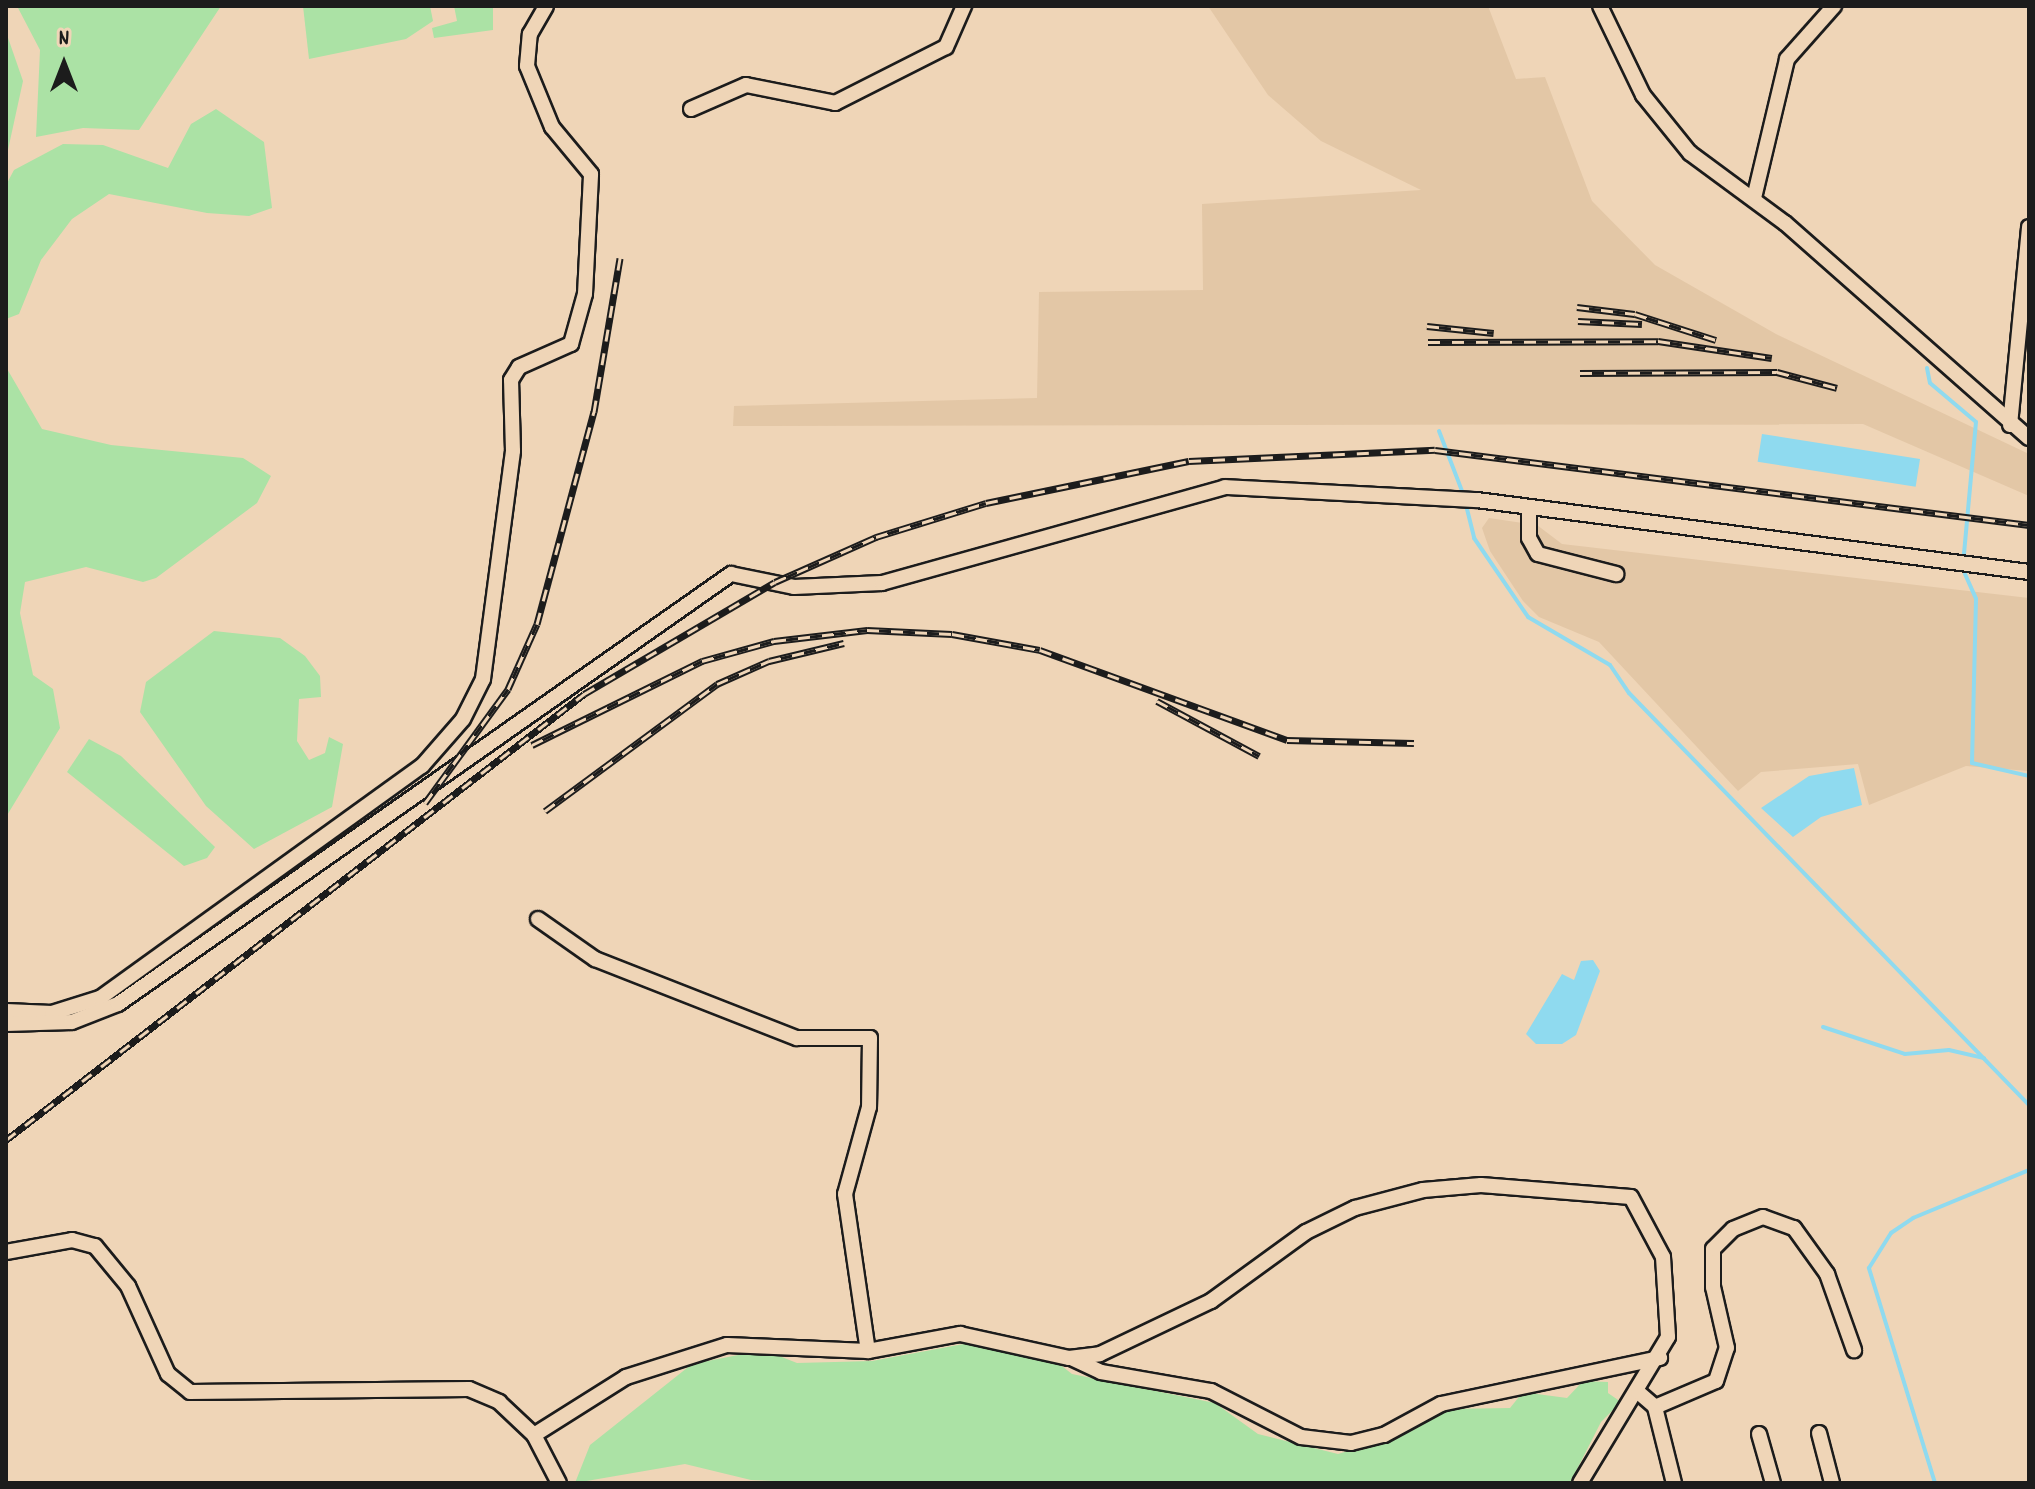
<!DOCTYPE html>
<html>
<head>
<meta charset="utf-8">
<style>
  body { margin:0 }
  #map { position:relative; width:2035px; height:1489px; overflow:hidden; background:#efd5b7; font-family:Dekko,sans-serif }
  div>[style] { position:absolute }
  .built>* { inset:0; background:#e3c7a6 }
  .green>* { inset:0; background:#abe2a5 }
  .water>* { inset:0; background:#8fdaef; transform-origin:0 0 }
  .stream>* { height:4px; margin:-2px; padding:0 2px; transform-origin:2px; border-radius:2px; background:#8fdaef }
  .roads { filter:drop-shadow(2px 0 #1c1c1c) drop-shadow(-2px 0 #1c1c1c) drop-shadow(0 2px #1c1c1c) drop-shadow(0 -2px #1c1c1c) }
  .minor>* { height:14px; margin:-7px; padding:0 7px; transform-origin:7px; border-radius:7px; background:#efd5b7 }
  .rail>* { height:7px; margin-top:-3.5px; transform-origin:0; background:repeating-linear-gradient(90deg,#efd5b7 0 12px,#1c1c1c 0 24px); box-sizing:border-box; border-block:2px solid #1c1c1c }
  span { translate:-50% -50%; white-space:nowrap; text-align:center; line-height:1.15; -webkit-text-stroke:6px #efd5b7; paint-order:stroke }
  .frame { position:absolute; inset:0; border:8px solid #1c1c1c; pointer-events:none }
  .north { position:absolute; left:24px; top:24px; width:80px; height:80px; -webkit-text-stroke:6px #efd5b7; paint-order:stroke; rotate:0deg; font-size:22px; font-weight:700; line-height:32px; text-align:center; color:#1c1c1c }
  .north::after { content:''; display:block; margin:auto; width:28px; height:36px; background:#1c1c1c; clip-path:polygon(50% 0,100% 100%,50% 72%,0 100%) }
</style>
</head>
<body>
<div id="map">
  <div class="built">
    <div style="clip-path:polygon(1208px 6px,1488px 6px,1516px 79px,1545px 77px,1592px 201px,1655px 265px,1776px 334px,2029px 454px,2029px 496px,1863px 424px,733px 426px,734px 406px,1037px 398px,1039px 292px,1203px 290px,1202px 204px,1421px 190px,1321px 141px,1268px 95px)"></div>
    <div style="clip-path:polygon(1489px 518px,1537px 525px,1562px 544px,2029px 598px,2029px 771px,1966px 766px,1869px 805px,1858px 764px,1761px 772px,1738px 791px,1599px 642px,1539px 617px,1523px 601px,1490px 551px,1482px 528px)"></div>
  </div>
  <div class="green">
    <div style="clip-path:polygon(17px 6px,221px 6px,139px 130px,83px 128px,36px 137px,40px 50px)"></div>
    <div style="clip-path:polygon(303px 6px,430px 6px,433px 21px,406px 39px,309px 59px)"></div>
    <div style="clip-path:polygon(454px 6px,493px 6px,493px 30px,434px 38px,432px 28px,457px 21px)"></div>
    <div style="clip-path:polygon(6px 32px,23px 81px,6px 159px)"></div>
    <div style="clip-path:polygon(216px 109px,264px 142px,272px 208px,249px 216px,207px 213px,109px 194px,72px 219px,41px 260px,19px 314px,6px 319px,6px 185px,14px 170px,63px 144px,103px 145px,168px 168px,191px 124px)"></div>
    <div style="clip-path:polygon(6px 367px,42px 429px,111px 445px,243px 458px,271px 476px,257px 503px,156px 578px,143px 582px,86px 567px,25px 582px,20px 613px,33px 675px,53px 689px,60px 728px,6px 817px)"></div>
    <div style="clip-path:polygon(214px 631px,280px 638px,305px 656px,320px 676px,321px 697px,299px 699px,297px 741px,309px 760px,325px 753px,329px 737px,343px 744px,332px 807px,254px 849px,206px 806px,140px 712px,146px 682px)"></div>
    <div style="clip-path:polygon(89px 739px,121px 756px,215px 847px,207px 858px,184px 866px,67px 772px)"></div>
    <div style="clip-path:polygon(969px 1343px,1058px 1363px,1072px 1374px,1215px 1403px,1258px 1434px,1338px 1454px,1410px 1432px,1445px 1409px,1510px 1408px,1523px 1392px,1567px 1398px,1583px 1381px,1608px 1382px,1608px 1393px,1621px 1402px,1601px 1422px,1570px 1483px,830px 1483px,751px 1480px,685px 1464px,575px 1483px,590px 1445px,692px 1364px,764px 1350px,797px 1363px,872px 1361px)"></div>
  </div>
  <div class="water">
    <div style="left:1762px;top:434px;width:160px;height:28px;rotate:9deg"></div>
    <div style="clip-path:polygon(1854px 768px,1862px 805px,1821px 817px,1793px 837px,1761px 808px,1809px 776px)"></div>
    <div style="clip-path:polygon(1593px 960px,1600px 971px,1576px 1035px,1562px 1044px,1536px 1044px,1526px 1034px,1562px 974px,1574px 980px,1581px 961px)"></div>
  </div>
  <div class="stream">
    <div style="left:1927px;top:368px;width:15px;rotate:79deg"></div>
    <div style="left:1930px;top:383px;width:60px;rotate:40.3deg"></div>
    <div style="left:1976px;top:422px;width:133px;rotate:95.2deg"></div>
    <div style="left:1439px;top:431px;width:70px;rotate:69deg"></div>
    <div style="left:1466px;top:505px;width:34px;rotate:76deg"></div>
    <div style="left:1474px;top:538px;width:96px;rotate:55.6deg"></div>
    <div style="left:1528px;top:617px;width:95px;rotate:30.3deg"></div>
    <div style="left:1610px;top:665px;width:34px;rotate:56deg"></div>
    <div style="left:1629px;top:693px;width:574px;rotate:45.85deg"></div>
    <div style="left:1965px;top:574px;width:27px;rotate:66deg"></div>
    <div style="left:1976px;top:599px;width:164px;rotate:91.4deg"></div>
    <div style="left:1972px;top:763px;width:58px;rotate:12.8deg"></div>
    <div style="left:1823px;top:1027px;width:86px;rotate:18.2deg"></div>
    <div style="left:1905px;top:1054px;width:44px;rotate:-5.2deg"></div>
    <div style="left:1949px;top:1050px;width:36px;rotate:13deg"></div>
    <div style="left:1935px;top:1483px;width:225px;rotate:-107.1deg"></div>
    <div style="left:1869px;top:1268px;width:41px;rotate:-57.8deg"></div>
    <div style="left:1891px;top:1233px;width:27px;rotate:-34deg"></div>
    <div style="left:1913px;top:1218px;width:126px;rotate:-22.5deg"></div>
  </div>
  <div class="roads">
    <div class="minor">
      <div style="left:1600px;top:6px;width:99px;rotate:64.2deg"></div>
      <div style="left:1643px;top:95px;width:75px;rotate:51deg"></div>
      <div style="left:1690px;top:153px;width:118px;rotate:36.4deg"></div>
      <div style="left:1785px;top:223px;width:325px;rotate:41.4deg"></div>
      <div style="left:691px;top:109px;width:60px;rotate:-23.6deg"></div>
      <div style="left:746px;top:85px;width:91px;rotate:11.4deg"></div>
      <div style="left:835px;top:103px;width:124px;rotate:-26.8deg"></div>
      <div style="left:946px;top:47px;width:45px;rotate:-66.3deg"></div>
      <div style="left:1754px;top:198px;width:143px;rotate:-76.6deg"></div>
      <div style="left:1787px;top:59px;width:71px;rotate:-48.4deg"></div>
      <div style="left:2010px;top:425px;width:199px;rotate:-84.5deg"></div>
      <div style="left:1529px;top:508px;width:30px;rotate:90deg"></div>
      <div style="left:1529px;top:538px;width:18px;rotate:61deg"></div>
      <div style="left:1538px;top:554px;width:81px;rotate:14.4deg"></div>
      <div style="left:538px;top:919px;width:70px;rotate:35.1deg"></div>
      <div style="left:595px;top:959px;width:217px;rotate:21.4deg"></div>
      <div style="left:797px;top:1038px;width:73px"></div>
      <div style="left:870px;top:1038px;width:69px;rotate:90.8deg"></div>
      <div style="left:869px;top:1107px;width:90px;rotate:105.4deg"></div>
      <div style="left:845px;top:1194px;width:159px;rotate:81.7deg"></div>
      <div style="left:868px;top:1351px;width:94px;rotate:-10.5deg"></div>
      <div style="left:960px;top:1334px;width:112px;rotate:12.4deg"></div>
      <div style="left:1069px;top:1358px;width:31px;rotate:-7deg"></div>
      <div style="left:1100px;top:1354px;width:123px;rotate:-25.5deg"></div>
      <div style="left:1211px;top:1301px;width:117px;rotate:-36deg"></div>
      <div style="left:1306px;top:1232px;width:55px;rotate:-26.1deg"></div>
      <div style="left:1355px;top:1208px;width:70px;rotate:-14.8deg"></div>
      <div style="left:1423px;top:1190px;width:58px;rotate:-4.9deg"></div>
      <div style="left:1481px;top:1185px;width:150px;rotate:4.6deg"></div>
      <div style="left:1631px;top:1197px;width:68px;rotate:61.9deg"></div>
      <div style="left:1663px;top:1257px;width:80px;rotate:86.4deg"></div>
      <div style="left:1668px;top:1337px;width:170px;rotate:121.1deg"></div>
      <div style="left:6px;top:1011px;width:46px;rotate:2.5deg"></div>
      <div style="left:52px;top:1013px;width:50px;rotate:-17.4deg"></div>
      <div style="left:100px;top:998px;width:397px;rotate:-35.8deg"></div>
      <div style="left:422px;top:766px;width:62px;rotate:-48.9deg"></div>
      <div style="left:463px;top:719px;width:45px;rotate:-63.4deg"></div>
      <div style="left:483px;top:679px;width:230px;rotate:-82.5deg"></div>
      <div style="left:513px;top:451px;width:71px;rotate:-91.6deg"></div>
      <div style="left:511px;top:380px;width:15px;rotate:-58deg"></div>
      <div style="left:519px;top:367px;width:57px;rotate:-23.9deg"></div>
      <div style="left:571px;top:344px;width:52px;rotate:-74.4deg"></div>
      <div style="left:585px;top:294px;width:120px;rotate:-87.1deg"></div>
      <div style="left:591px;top:174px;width:61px;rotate:-129.7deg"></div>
      <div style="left:552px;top:127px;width:66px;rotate:-112.3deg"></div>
      <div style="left:527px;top:66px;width:32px;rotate:-85deg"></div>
      <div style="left:530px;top:34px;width:32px;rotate:-60deg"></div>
      <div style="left:6px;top:1024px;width:66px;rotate:-1.7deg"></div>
      <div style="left:72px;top:1022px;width:49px;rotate:-21.4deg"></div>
      <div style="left:118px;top:1004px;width:749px;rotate:-35.05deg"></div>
      <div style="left:731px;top:574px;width:64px;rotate:11.7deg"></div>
      <div style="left:794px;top:587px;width:88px;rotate:-2.6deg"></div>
      <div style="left:882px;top:583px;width:356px;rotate:-15.6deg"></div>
      <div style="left:1225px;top:487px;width:252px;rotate:3deg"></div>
      <div style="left:1477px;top:500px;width:557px;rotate:7.43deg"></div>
      <div style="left:6px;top:1252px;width:67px;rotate:-10.3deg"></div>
      <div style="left:72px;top:1240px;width:24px;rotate:15deg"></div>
      <div style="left:95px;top:1246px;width:52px;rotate:50.5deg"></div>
      <div style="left:128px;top:1286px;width:97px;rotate:65.6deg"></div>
      <div style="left:168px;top:1374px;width:28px;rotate:39deg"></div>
      <div style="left:190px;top:1392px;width:279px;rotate:-0.6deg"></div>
      <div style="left:469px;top:1389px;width:33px;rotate:23deg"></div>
      <div style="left:499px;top:1402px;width:48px;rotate:43.3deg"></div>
      <div style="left:534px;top:1435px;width:54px;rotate:62.5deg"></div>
      <div style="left:1071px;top:1358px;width:33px;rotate:25deg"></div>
      <div style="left:1101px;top:1372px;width:112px;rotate:9.8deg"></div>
      <div style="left:1211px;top:1391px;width:101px;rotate:27.1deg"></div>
      <div style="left:1301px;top:1437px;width:50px;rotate:6.8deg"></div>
      <div style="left:1351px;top:1443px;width:34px;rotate:-14deg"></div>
      <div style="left:1384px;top:1435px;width:65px;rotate:-28.5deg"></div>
      <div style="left:1441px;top:1404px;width:224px;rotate:-11.9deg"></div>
      <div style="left:1638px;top:1392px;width:23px;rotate:41deg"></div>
      <div style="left:1655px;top:1407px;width:66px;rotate:-23.1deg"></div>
      <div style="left:1716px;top:1381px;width:35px;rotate:-72deg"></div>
      <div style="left:1727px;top:1348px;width:63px;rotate:-102.9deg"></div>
      <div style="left:1713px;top:1287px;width:38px;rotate:-90deg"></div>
      <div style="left:1713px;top:1249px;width:28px;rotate:-45deg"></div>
      <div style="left:1733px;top:1229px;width:32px;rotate:-22deg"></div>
      <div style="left:1763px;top:1217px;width:33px;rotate:20deg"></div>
      <div style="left:1794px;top:1228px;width:57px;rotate:54.3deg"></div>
      <div style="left:1827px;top:1274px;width:81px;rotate:70.4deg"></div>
      <div style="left:1655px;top:1407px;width:78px;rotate:76deg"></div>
      <div style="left:1819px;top:1433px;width:52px;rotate:75.4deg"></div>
      <div style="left:1759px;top:1434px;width:51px;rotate:74.1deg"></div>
      <div style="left:534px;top:1435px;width:109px;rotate:-32.2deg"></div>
      <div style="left:626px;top:1377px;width:106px;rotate:-17.6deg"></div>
      <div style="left:727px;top:1345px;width:141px;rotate:2.4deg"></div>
    </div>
  </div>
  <div class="rail">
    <div style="left:1577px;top:307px;width:58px;rotate:6.9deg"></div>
    <div style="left:1635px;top:314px;width:85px;rotate:17.8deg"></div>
    <div style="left:1578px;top:321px;width:64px;rotate:2.7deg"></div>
    <div style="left:1427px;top:326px;width:67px;rotate:6deg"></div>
    <div style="left:1428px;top:342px;width:230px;rotate:-0.2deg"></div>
    <div style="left:1658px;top:341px;width:115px;rotate:8.5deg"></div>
    <div style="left:1580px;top:373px;width:197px;rotate:-0.3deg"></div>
    <div style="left:1777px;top:372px;width:62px;rotate:14.9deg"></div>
    <div style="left:1157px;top:701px;width:116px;rotate:28.3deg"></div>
    <div style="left:532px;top:745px;width:190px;rotate:-26.3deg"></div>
    <div style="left:702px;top:661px;width:75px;rotate:-15.5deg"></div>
    <div style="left:774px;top:641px;width:94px;rotate:-6.7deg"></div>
    <div style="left:867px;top:630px;width:85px;rotate:2.7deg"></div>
    <div style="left:952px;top:634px;width:89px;rotate:10.3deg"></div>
    <div style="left:1040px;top:650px;width:263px;rotate:20deg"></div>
    <div style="left:1287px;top:740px;width:127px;rotate:1.4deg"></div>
    <div style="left:425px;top:803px;width:141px;rotate:-53.9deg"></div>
    <div style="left:508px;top:689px;width:71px;rotate:-66deg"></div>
    <div style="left:537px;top:624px;width:220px;rotate:-75deg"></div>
    <div style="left:594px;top:412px;width:156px;rotate:-80.4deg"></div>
    <div style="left:545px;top:811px;width:214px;rotate:-36.4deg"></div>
    <div style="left:717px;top:684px;width:57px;rotate:-23.9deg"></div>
    <div style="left:769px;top:661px;width:77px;rotate:-13.5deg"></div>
    <div style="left:6px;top:1140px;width:730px;rotate:-37.65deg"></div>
    <div style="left:584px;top:694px;width:221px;rotate:-30.4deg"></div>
    <div style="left:775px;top:582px;width:111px;rotate:-24deg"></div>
    <div style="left:876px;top:537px;width:115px;rotate:-17.2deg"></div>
    <div style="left:986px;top:503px;width:207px;rotate:-11.7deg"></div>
    <div style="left:1189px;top:461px;width:246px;rotate:-2.6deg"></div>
    <div style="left:1435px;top:450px;width:599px;rotate:7.2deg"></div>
  </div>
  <div class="frame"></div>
  <div class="north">N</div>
</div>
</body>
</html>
